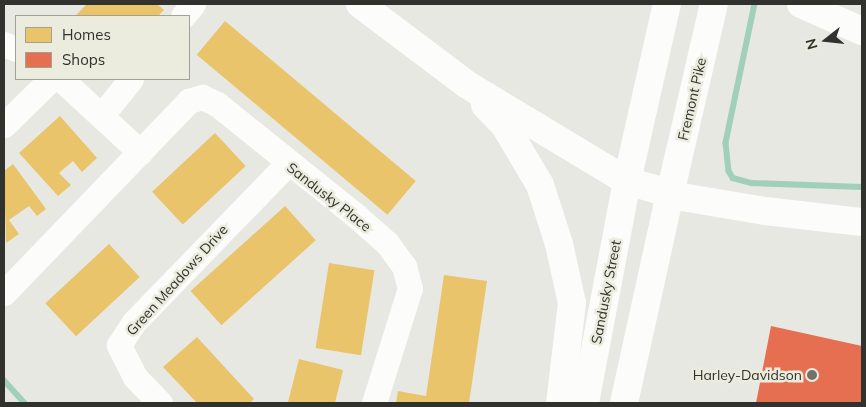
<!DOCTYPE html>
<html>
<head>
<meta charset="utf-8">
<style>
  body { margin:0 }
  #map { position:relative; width:866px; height:407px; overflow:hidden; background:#e8e8e2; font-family:Mulish,sans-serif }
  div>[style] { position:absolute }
  .homes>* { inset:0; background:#e9c46a; transform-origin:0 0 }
  .shops>* { inset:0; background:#e76f51 }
  .stream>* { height:5.5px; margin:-2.75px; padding:0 2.75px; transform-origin:2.75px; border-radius:2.75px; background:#a1d0ba }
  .minor>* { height:25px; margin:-12.5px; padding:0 12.5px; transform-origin:12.5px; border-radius:12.5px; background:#fcfcfb }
  .major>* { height:28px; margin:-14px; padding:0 14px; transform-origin:14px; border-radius:14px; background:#fcfcfb }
  .highway>* { height:28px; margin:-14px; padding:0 14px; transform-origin:14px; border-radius:14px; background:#fcfcfb }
  .dots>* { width:14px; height:14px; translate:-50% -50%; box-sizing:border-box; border:2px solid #ebecde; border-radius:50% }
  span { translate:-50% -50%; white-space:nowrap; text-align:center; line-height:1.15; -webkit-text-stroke:5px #ebecde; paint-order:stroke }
  .street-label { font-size:14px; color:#31322d }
  .poi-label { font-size:14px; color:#31322d }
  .right { translate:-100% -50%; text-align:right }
  .frame { position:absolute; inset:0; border:5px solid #31322d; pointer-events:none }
  .legend { position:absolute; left:15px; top:15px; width:175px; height:65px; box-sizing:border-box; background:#ebecde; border:1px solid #a1a297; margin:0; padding:6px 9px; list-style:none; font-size:15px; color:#31322d }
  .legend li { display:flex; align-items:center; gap:10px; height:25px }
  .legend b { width:25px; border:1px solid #a1a297 }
  .north { position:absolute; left:801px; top:15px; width:50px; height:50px; -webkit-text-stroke:4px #ebecde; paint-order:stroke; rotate:254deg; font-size:14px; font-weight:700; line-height:20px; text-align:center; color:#31322d }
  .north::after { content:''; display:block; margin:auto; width:18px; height:22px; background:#31322d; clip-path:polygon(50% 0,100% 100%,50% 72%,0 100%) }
</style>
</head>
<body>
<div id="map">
  <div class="homes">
    <div style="clip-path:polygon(87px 4px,157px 4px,164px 10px,158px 16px,75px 16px)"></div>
    <div style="left:225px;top:21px;width:249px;height:44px;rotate:40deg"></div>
    <div style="clip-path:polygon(60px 116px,97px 158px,82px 172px,73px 161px,59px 173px,71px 185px,58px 196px,19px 153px)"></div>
    <div style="left:215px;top:133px;width:45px;height:86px;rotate:47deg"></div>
    <div style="clip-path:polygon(13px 164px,46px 209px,37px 216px,29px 206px,9px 220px,19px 234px,6px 243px,4px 171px)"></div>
    <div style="left:285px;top:206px;width:46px;height:127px;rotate:48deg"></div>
    <div style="left:109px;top:244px;width:45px;height:87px;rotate:47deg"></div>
    <div style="left:329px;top:263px;width:46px;height:86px;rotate:9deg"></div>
    <div style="clip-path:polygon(444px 275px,487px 281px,469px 403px,396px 403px,398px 391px,426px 396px)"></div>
    <div style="clip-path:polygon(197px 337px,254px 399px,250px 403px,197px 403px,163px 367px)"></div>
    <div style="clip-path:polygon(299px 359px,343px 370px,335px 403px,288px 402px)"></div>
  </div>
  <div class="shops">
    <div style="clip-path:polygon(771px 326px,862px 346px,862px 403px,756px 403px)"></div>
  </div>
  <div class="stream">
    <div style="left:755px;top:4px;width:142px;rotate:101.8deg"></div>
    <div style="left:726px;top:143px;width:28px;rotate:84deg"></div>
    <div style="left:729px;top:171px;width:8px;rotate:60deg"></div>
    <div style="left:733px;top:178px;width:20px;rotate:15deg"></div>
    <div style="left:752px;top:183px;width:110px;rotate:2.1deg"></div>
    <div style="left:4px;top:380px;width:31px;rotate:48deg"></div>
  </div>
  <div class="minor">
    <div style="left:183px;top:16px;width:16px;rotate:-50deg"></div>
    <div style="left:4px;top:44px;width:13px;rotate:23deg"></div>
    <div style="left:61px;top:79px;width:108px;rotate:42.7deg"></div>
    <div style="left:102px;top:115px;width:46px;rotate:-51.1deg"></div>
    <div style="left:4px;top:125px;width:66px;rotate:-44.4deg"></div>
    <div style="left:4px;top:293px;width:267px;rotate:-46.1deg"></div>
    <div style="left:189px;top:101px;width:14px;rotate:-17deg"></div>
    <div style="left:202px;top:97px;width:17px;rotate:25deg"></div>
    <div style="left:217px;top:104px;width:176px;rotate:38.8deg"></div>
    <div style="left:354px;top:214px;width:44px;rotate:41.3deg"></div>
    <div style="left:387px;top:243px;width:29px;rotate:54deg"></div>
    <div style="left:404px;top:266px;width:23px;rotate:75deg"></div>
    <div style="left:410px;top:288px;width:121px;rotate:107.4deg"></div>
    <div style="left:160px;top:403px;width:36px;rotate:-134deg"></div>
    <div style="left:135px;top:377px;width:36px;rotate:-117deg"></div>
    <div style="left:119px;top:345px;width:27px;rotate:-57deg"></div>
    <div style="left:134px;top:322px;width:220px;rotate:-45.9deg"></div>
  </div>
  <div class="major">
    <div style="left:585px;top:403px;width:226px;rotate:-79.3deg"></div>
    <div style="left:624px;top:403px;width:214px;rotate:-77.6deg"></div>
  </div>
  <div class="highway">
    <div style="left:360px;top:4px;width:133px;rotate:37deg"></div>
    <div style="left:466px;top:84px;width:188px;rotate:31.1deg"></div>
    <div style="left:627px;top:181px;width:57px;rotate:16.2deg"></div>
    <div style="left:682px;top:197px;width:84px;rotate:9.6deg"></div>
    <div style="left:765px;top:211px;width:98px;rotate:6.5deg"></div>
    <div style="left:801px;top:4px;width:67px;rotate:23.9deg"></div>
    <div style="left:485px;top:105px;width:29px;rotate:46deg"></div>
    <div style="left:505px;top:126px;width:69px;rotate:59.3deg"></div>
    <div style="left:540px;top:185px;width:62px;rotate:72.1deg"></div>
    <div style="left:559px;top:244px;width:60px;rotate:77.6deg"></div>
    <div style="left:572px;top:303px;width:101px;rotate:96.8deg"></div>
    <div style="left:627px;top:181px;width:181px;rotate:-77.3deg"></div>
    <div style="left:670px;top:194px;width:195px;rotate:-77deg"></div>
  </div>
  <div class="dots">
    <div style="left:812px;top:375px;background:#71726c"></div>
  </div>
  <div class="street-label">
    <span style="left:692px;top:99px;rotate:-77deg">Fremont Pike</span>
    <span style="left:329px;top:197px;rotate:38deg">Sandusky Place</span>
    <span style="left:177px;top:280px;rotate:-48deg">Green Meadows Drive</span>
    <span style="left:606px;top:292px;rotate:-79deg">Sandusky Street</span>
  </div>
  <div class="poi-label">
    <span class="right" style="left:802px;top:375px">Harley-Davidson</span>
  </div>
  <div class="frame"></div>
  <ul class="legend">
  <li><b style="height:14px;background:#e9c46a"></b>Homes</li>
  <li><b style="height:14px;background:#e76f51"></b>Shops</li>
  </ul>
  <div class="north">N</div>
</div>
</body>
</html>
